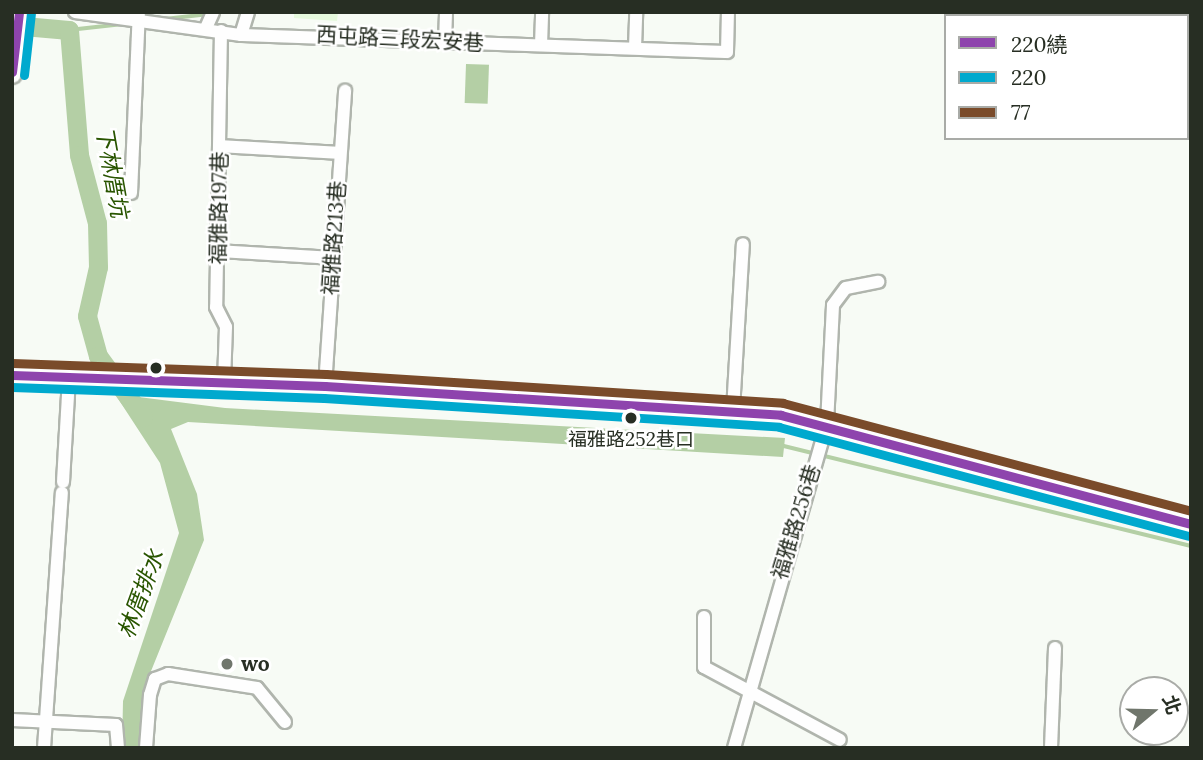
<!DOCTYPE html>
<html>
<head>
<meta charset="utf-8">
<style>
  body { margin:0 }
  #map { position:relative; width:1203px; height:760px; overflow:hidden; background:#f7fbf5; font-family:Lora,"Noto Sans TC",serif }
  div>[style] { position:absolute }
  .green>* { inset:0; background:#e6f9dd }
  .water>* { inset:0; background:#b4cfa5; transform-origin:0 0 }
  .stream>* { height:3.5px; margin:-1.75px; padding:0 1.75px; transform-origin:1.75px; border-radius:1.75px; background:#b4cfa5 }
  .river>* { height:19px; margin:-9.5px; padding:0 9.5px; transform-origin:9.5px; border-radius:9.5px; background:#b4cfa5 }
  .roads { filter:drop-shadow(2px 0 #b0b5ad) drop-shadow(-2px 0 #b0b5ad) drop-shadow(0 2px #b0b5ad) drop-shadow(0 -2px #b0b5ad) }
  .street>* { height:12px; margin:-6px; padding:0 6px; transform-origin:6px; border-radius:6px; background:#fefefe }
  .secondary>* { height:18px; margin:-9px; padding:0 9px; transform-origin:9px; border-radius:9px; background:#fefefe }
  .bus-1>* { height:9px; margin:-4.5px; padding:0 4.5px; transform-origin:4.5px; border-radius:4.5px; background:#8e44ad }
  .bus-2>* { height:9px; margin:-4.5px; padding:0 4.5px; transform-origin:4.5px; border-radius:4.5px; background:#00a9ce }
  .bus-3>* { height:9px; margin:-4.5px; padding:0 4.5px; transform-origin:4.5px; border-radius:4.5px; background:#7a4b2a }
  .dots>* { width:19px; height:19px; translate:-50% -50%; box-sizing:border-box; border:4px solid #fff; border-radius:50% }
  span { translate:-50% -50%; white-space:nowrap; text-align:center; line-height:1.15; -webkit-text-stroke:5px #fff; paint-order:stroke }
  .bus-label { font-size:19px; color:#272e23 }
  .street-label { font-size:21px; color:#272e23 }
  .poi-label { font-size:21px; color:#272e23; font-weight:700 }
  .left { translate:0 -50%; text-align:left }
  .water-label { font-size:23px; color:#295500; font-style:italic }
  .frame { position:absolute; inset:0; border:14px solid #272e23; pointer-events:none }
  .legend { position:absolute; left:944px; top:14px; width:245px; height:126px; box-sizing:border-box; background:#fff; border:2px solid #a9aba7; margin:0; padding:9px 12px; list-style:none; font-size:21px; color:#272e23 }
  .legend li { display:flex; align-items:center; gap:14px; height:35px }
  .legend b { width:35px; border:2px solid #a9aba7 }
  .north { position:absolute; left:1119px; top:676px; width:70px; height:70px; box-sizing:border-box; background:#fff; border:2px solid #a9aba7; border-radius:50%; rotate:71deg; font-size:19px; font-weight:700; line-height:28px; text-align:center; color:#272e23 }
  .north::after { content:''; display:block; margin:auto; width:24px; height:32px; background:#70766c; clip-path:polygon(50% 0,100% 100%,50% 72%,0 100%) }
</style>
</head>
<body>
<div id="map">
  <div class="green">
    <div style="clip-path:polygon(294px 12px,338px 12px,337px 21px,294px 18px)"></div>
  </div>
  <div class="water">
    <div style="left:466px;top:64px;width:23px;height:39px;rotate:2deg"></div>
    <div style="clip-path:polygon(115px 394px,225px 408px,785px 438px,783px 457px,188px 422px,171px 429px,197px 494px,204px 540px,145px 686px,142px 748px,122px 748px,123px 701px,179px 533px,160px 463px)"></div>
  </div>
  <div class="stream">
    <div style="left:165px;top:19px;width:44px;rotate:-6.5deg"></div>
    <div style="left:69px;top:30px;width:54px;rotate:-6.3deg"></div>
    <div style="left:780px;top:445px;width:423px;rotate:13.8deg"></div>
  </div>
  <div class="river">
    <div style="left:12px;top:25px;width:57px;rotate:5deg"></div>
    <div style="left:69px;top:30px;width:125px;rotate:85.4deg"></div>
    <div style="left:79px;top:155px;width:70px;rotate:75.2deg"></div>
    <div style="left:97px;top:223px;width:44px;rotate:88.7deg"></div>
    <div style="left:98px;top:267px;width:50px;rotate:102.7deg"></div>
    <div style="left:87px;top:316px;width:41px;rotate:74.6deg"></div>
    <div style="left:98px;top:356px;width:76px;rotate:53.6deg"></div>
  </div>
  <div class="roads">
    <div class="street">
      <div style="left:75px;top:12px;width:168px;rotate:7.9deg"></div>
      <div style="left:241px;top:35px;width:486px;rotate:2deg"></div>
      <div style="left:727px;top:52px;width:40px;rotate:-88.6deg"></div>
      <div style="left:206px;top:28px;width:17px;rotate:-66deg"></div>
      <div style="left:221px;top:31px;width:276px;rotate:91deg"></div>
      <div style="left:216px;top:307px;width:22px;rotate:63deg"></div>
      <div style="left:226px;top:327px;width:55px;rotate:92.1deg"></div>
      <div style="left:241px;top:35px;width:24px;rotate:-73deg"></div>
      <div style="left:445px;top:42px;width:30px;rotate:-88deg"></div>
      <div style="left:541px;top:45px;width:33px;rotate:-88deg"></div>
      <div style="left:635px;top:48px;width:36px;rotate:-88deg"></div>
      <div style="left:220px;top:146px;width:120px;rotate:3.3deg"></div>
      <div style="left:131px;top:193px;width:181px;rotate:-87.5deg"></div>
      <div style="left:218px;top:251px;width:114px;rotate:3.5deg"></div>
      <div style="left:325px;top:386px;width:296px;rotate:-86.1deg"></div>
      <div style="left:733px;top:410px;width:166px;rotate:-86.6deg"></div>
      <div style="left:63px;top:482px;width:104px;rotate:-86.7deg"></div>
      <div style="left:704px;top:617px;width:50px;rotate:90deg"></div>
      <div style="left:704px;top:667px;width:154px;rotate:28.2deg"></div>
      <div style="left:12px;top:720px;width:104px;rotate:2.8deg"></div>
      <div style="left:116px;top:725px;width:23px;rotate:85deg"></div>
      <div style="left:44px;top:748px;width:256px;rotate:-86deg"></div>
      <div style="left:146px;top:748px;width:53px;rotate:-85.7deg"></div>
      <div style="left:150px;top:695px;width:17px;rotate:-73deg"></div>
      <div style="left:155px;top:679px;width:14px;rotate:-21deg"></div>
      <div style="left:168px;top:674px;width:90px;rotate:8.9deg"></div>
      <div style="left:257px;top:688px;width:44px;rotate:50.5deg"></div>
      <div style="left:734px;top:748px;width:337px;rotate:-74deg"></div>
      <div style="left:827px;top:424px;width:119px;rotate:-87.1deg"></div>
      <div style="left:833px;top:305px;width:21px;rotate:-53deg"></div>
      <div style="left:846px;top:288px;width:33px;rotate:-11deg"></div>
      <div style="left:1051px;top:748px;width:100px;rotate:-87.7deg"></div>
    </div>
    <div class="secondary">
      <div style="left:12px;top:74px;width:62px;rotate:-83.6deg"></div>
      <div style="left:12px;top:375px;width:313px;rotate:2deg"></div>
      <div style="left:325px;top:386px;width:457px;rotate:3.6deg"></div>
      <div style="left:781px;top:415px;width:424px;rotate:14.9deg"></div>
    </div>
  </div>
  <div class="bus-1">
    <div style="left:12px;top:72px;width:60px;rotate:-83.3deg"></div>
    <div style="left:12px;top:375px;width:313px;rotate:2deg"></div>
    <div style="left:325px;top:386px;width:457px;rotate:3.6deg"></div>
    <div style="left:781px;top:415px;width:424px;rotate:14.9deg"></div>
  </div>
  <div class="bus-2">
    <div style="left:24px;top:75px;width:62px;rotate:-83.6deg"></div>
    <div style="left:12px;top:387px;width:312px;rotate:2deg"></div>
    <div style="left:324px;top:398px;width:456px;rotate:3.6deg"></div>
    <div style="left:779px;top:427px;width:423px;rotate:14.9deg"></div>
  </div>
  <div class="bus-3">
    <div style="left:12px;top:363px;width:314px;rotate:2deg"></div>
    <div style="left:326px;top:374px;width:458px;rotate:3.6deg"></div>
    <div style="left:783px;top:403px;width:422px;rotate:14.8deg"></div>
  </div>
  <div class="dots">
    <div style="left:156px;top:368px;background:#272e23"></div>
    <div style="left:631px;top:418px;background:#272e23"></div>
    <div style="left:227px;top:664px;background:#70766c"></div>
  </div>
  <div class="bus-label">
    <span style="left:631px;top:440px">福雅路252巷口</span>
  </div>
  <div class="street-label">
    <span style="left:400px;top:39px;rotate:3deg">西屯路三段宏安巷</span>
    <span style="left:219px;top:208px;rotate:-89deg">福雅路197巷</span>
    <span style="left:334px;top:238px;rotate:-86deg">福雅路213巷</span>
    <span style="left:796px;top:522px;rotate:-73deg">福雅路256巷</span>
  </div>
  <div class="poi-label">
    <span class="left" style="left:241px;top:664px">wo</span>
  </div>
  <div class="water-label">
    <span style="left:112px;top:172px;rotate:80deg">下林厝坑</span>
    <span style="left:141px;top:594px;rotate:-70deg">林厝排水</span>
  </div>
  <div class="frame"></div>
  <ul class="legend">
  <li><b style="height:9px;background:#8e44ad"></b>220繞</li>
  <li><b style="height:9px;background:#00a9ce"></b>220</li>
  <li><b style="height:9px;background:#7a4b2a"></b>77</li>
  </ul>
  <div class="north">北</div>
</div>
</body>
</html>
